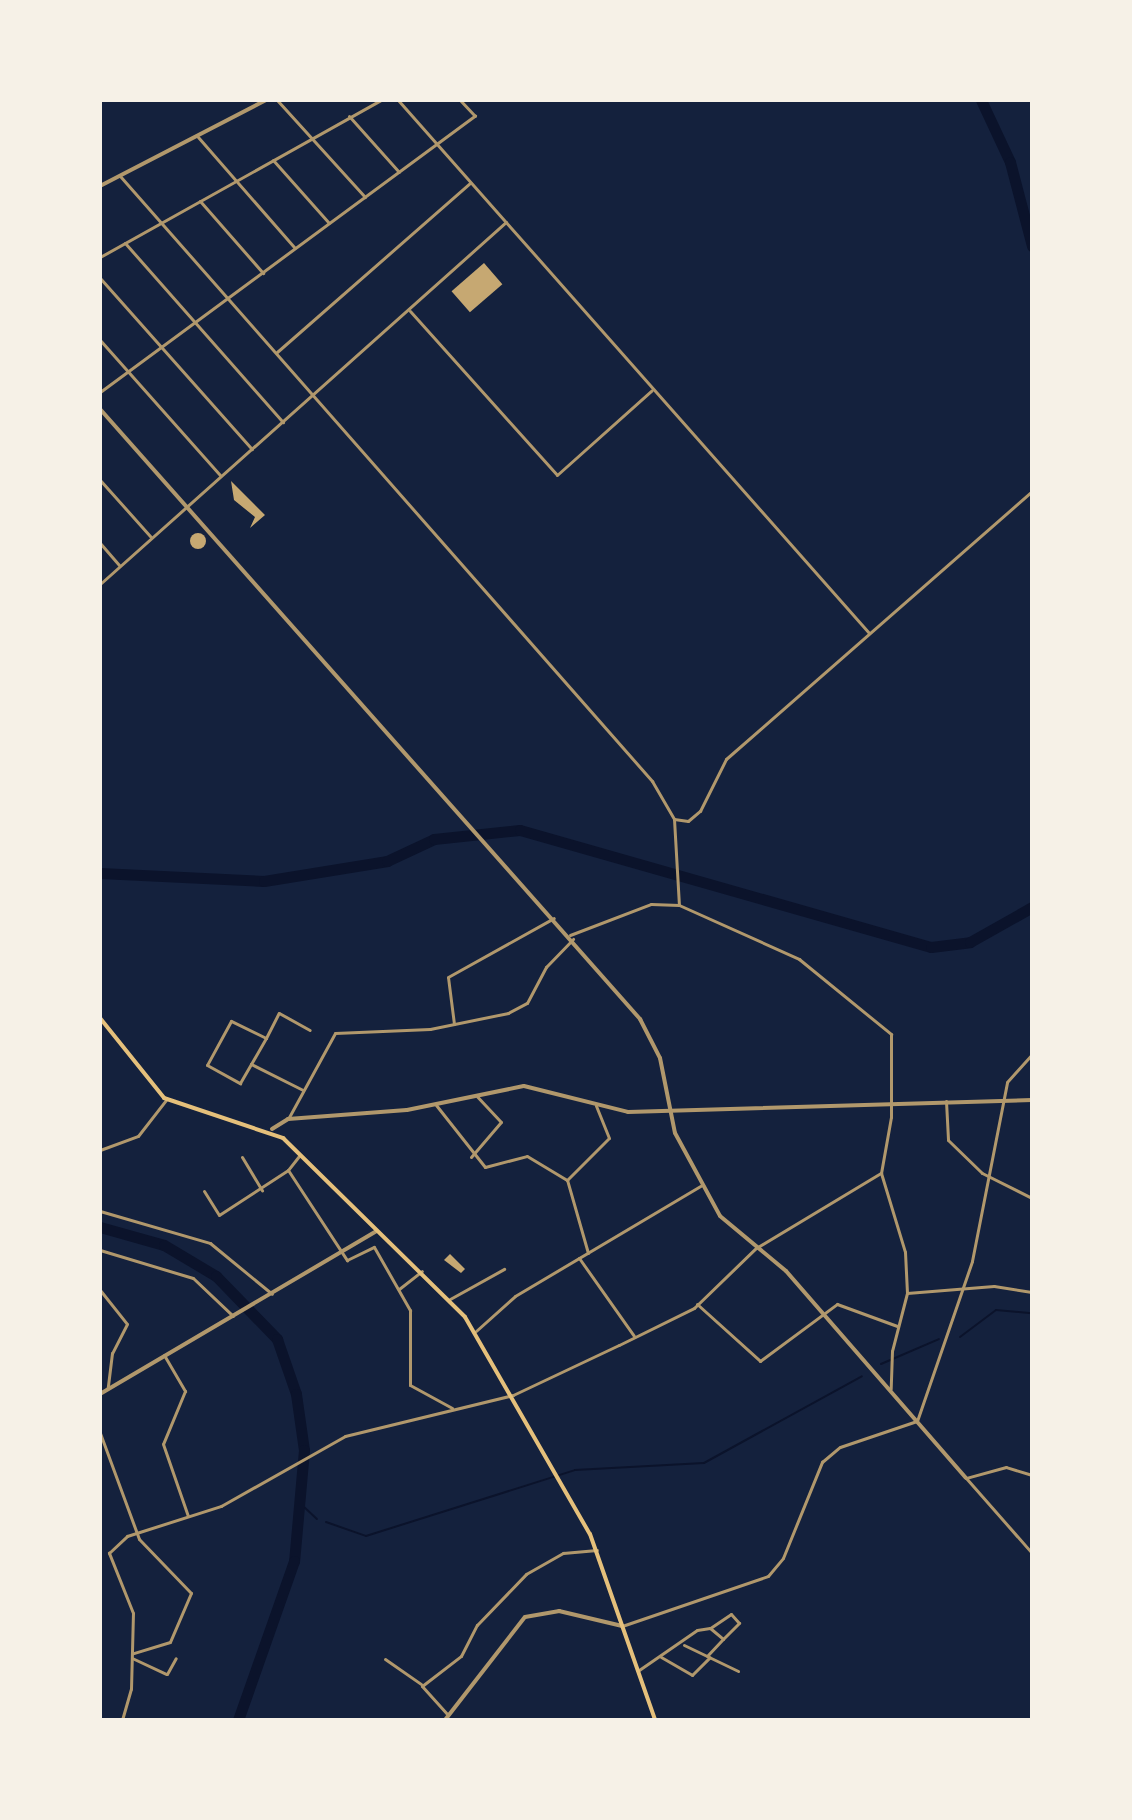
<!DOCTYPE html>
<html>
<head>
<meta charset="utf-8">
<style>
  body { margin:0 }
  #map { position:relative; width:1132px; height:1820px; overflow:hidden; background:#14213d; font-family:"Open Sans",sans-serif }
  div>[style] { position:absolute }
  .stream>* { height:2px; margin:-1px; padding:0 1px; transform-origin:1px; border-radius:1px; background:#0b132b }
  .river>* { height:11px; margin:-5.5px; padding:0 5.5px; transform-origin:5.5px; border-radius:5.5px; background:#0b132b }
  .building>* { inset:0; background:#c6a872; transform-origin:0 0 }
  .round { border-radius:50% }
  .minor>* { height:3px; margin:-1.5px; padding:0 1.5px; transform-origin:1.5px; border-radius:1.5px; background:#b1986c }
  .tertiary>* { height:4px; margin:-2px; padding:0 2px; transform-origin:2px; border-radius:2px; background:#b1986c }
  .secondary>* { height:4px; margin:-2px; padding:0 2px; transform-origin:2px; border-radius:2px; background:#e5c07b }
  span { translate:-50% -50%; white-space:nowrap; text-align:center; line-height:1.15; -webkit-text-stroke:7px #f6f1e7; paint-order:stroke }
  .frame { position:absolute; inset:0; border:102px solid #f6f1e7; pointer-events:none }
</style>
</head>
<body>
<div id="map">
  <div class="stream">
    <div style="left:960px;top:1337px;width:45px;rotate:-36.9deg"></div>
    <div style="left:996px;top:1310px;width:36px;rotate:5deg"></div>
    <div style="left:881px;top:1364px;width:63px;rotate:-23.3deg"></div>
    <div style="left:303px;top:1506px;width:19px;rotate:43deg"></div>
    <div style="left:326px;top:1522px;width:42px;rotate:19.3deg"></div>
    <div style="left:366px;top:1536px;width:219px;rotate:-17.5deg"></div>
    <div style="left:575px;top:1470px;width:129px;rotate:-3.1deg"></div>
    <div style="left:704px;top:1463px;width:180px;rotate:-28.8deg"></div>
  </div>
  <div class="river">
    <div style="left:981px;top:100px;width:68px;rotate:64.9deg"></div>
    <div style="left:1010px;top:162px;width:87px;rotate:75.3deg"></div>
    <div style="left:100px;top:873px;width:164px;rotate:2.8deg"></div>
    <div style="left:264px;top:881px;width:125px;rotate:-9.2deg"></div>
    <div style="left:387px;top:861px;width:52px;rotate:-25.1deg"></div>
    <div style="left:434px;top:839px;width:86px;rotate:-6deg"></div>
    <div style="left:520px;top:830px;width:427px;rotate:15.9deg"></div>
    <div style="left:931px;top:947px;width:39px;rotate:-7deg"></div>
    <div style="left:970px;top:942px;width:71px;rotate:-29.4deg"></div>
    <div style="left:100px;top:1227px;width:66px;rotate:15.7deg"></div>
    <div style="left:164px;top:1245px;width:61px;rotate:30.8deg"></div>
    <div style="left:216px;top:1276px;width:88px;rotate:45.9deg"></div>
    <div style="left:277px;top:1339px;width:58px;rotate:70.9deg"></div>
    <div style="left:296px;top:1394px;width:57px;rotate:81.9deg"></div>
    <div style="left:304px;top:1450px;width:111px;rotate:95.1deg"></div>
    <div style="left:294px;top:1561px;width:169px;rotate:109.4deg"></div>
  </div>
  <div class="building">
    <div style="left:484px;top:263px;width:28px;height:43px;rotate:49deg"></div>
    <div style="clip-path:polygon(231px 481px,265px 515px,250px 528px,255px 517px,234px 500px)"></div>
    <div class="round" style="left:190px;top:533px;width:16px;height:16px"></div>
    <div style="clip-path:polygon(450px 1254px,465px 1269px,461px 1273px,444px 1260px)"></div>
  </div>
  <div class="minor">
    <div style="left:277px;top:100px;width:131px;rotate:47.8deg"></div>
    <div style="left:398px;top:100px;width:711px;rotate:48.53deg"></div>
    <div style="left:349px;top:116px;width:75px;rotate:48.2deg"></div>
    <div style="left:198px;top:137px;width:147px;rotate:48.9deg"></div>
    <div style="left:273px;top:160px;width:84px;rotate:48.4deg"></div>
    <div style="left:120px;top:176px;width:806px;rotate:48.67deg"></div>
    <div style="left:652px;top:781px;width:44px;rotate:59.9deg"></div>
    <div style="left:674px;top:819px;width:86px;rotate:86.7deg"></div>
    <div style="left:200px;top:201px;width:96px;rotate:48.8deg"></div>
    <div style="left:125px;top:243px;width:239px;rotate:48.6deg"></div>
    <div style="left:100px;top:257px;width:322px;rotate:-29.2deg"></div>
    <div style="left:100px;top:278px;width:229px;rotate:48.4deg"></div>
    <div style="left:410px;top:311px;width:220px;rotate:48.1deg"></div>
    <div style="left:557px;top:475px;width:127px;rotate:-41.8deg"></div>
    <div style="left:100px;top:340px;width:181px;rotate:48.4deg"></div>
    <div style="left:277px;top:352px;width:257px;rotate:-41.2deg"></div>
    <div style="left:100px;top:392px;width:466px;rotate:-36.4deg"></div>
    <div style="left:475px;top:116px;width:22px;rotate:-133deg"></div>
    <div style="left:100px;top:480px;width:76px;rotate:48.2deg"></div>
    <div style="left:100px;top:543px;width:30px;rotate:49deg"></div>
    <div style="left:100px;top:584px;width:544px;rotate:-41.72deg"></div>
    <div style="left:674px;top:819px;width:14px;rotate:8deg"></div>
    <div style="left:688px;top:821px;width:16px;rotate:-40deg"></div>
    <div style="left:700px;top:811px;width:58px;rotate:-63.4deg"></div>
    <div style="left:726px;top:759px;width:407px;rotate:-41.2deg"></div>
    <div style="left:570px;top:935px;width:87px;rotate:-20.9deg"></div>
    <div style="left:651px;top:904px;width:28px;rotate:2deg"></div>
    <div style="left:679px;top:905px;width:132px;rotate:24.2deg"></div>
    <div style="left:799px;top:959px;width:119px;rotate:39.2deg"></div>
    <div style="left:891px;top:1034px;width:83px;rotate:90deg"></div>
    <div style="left:891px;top:1117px;width:57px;rotate:100.1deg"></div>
    <div style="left:881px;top:1173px;width:83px;rotate:73.1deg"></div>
    <div style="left:905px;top:1252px;width:41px;rotate:87.2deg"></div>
    <div style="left:907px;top:1293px;width:60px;rotate:104.5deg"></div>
    <div style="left:892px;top:1351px;width:38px;rotate:92deg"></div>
    <div style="left:454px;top:1024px;width:47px;rotate:-97.3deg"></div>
    <div style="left:448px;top:977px;width:121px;rotate:-29.1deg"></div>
    <div style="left:266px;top:1038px;width:28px;rotate:-63deg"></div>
    <div style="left:279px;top:1013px;width:35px;rotate:29deg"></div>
    <div style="left:251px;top:1064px;width:30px;rotate:-60deg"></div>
    <div style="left:266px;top:1038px;width:39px;rotate:-154deg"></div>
    <div style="left:231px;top:1021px;width:50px;rotate:118.6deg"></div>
    <div style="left:207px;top:1065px;width:38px;rotate:29deg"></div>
    <div style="left:240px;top:1083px;width:22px;rotate:-60deg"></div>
    <div style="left:251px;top:1064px;width:58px;rotate:26.6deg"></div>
    <div style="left:946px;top:1101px;width:39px;rotate:87deg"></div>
    <div style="left:948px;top:1140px;width:47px;rotate:44.1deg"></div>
    <div style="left:982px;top:1173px;width:56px;rotate:26.6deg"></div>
    <div style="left:436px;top:1105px;width:79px;rotate:51.7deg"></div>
    <div style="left:485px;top:1167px;width:43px;rotate:-14.7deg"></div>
    <div style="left:527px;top:1156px;width:47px;rotate:31deg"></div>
    <div style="left:288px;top:1119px;width:98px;rotate:-61.3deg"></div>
    <div style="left:335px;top:1033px;width:95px;rotate:-2.4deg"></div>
    <div style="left:430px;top:1029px;width:80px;rotate:-11.6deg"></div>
    <div style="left:508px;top:1013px;width:21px;rotate:-28deg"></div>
    <div style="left:527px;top:1003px;width:41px;rotate:-62.2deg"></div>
    <div style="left:546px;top:967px;width:39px;rotate:-46deg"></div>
    <div style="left:100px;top:1150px;width:40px;rotate:-20.2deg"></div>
    <div style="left:138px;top:1136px;width:46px;rotate:-52.1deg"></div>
    <div style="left:299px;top:1156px;width:18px;rotate:128deg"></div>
    <div style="left:288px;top:1170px;width:108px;rotate:56.8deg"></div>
    <div style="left:347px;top:1260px;width:30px;rotate:-26deg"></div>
    <div style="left:374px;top:1247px;width:73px;rotate:60.3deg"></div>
    <div style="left:410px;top:1310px;width:75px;rotate:90deg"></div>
    <div style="left:410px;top:1385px;width:48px;rotate:28.7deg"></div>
    <div style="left:242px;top:1157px;width:39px;rotate:59deg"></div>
    <div style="left:471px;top:1157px;width:46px;rotate:-49.4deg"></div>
    <div style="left:501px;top:1122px;width:35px;rotate:-133deg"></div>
    <div style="left:204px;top:1191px;width:28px;rotate:58deg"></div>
    <div style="left:219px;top:1215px;width:82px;rotate:-33.1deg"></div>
    <div style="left:100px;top:1211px;width:115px;rotate:16.2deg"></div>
    <div style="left:210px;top:1243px;width:80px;rotate:39.4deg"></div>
    <div style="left:100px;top:1250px;width:97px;rotate:16.8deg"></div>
    <div style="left:193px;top:1278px;width:55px;rotate:43.5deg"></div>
    <div style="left:588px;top:1253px;width:76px;rotate:-106deg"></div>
    <div style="left:567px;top:1180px;width:59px;rotate:-45deg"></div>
    <div style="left:609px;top:1138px;width:35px;rotate:-112deg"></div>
    <div style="left:579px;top:1258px;width:95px;rotate:54.8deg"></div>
    <div style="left:399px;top:1289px;width:29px;rotate:-38deg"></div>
    <div style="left:100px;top:1290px;width:43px;rotate:51.5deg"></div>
    <div style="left:127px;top:1324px;width:33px;rotate:117deg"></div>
    <div style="left:112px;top:1353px;width:35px;rotate:97deg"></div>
    <div style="left:907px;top:1293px;width:87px;rotate:-4.6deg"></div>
    <div style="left:994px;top:1286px;width:38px;rotate:9deg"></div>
    <div style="left:450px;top:1299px;width:62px;rotate:-29.1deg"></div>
    <div style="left:697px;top:1304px;width:85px;rotate:42.1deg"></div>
    <div style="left:760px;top:1361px;width:96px;rotate:-36.5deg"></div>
    <div style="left:837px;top:1304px;width:64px;rotate:20.1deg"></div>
    <div style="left:476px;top:1331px;width:52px;rotate:-41.9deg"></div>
    <div style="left:515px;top:1296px;width:217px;rotate:-30.7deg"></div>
    <div style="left:164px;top:1355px;width:42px;rotate:59.7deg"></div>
    <div style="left:185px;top:1391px;width:57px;rotate:112.5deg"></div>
    <div style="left:163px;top:1444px;width:76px;rotate:70.9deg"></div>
    <div style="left:100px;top:1433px;width:113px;rotate:69.8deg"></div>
    <div style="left:139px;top:1539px;width:75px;rotate:46.1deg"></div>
    <div style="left:191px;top:1593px;width:53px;rotate:113.2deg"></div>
    <div style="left:170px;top:1642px;width:39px;rotate:163deg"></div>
    <div style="left:1032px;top:1475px;width:27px;rotate:-163deg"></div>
    <div style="left:1006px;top:1467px;width:41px;rotate:164.6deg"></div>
    <div style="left:966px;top:1478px;width:100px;rotate:48.7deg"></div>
    <div style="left:622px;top:1626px;width:154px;rotate:-18.9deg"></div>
    <div style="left:768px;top:1576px;width:23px;rotate:-50deg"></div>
    <div style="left:783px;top:1558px;width:104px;rotate:-67.9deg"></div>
    <div style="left:822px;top:1462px;width:23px;rotate:-40deg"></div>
    <div style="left:840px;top:1447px;width:81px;rotate:-18.7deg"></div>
    <div style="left:917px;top:1421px;width:169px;rotate:-71deg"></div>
    <div style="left:972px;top:1261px;width:182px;rotate:-78.9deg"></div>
    <div style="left:1007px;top:1082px;width:38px;rotate:-48deg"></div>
    <div style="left:684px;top:1645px;width:60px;rotate:25.7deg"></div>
    <div style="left:707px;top:1656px;width:23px;rotate:-47deg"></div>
    <div style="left:661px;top:1657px;width:36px;rotate:30deg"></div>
    <div style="left:692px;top:1675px;width:25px;rotate:-45deg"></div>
    <div style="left:132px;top:1658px;width:38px;rotate:25deg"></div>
    <div style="left:167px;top:1674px;width:18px;rotate:-61deg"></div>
    <div style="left:385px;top:1659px;width:44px;rotate:34.8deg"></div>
    <div style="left:639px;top:1670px;width:70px;rotate:-34.6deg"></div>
    <div style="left:697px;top:1630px;width:13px;rotate:-9deg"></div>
    <div style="left:710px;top:1628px;width:17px;rotate:40deg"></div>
    <div style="left:723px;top:1639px;width:23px;rotate:-45deg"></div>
    <div style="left:739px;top:1623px;width:12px;rotate:-132deg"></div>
    <div style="left:731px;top:1614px;width:25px;rotate:146deg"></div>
    <div style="left:448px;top:1715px;width:39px;rotate:-132deg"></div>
    <div style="left:422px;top:1686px;width:49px;rotate:-37.6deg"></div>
    <div style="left:461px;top:1656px;width:35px;rotate:-63deg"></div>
    <div style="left:477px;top:1625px;width:71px;rotate:-46.1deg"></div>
    <div style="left:526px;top:1574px;width:43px;rotate:-29.6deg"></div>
    <div style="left:563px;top:1553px;width:34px;rotate:-5deg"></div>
    <div style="left:122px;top:1720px;width:32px;rotate:-74deg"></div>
    <div style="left:131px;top:1689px;width:76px;rotate:-88.5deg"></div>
    <div style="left:133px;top:1613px;width:65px;rotate:-111.8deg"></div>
    <div style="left:109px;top:1553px;width:25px;rotate:-43deg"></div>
    <div style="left:127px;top:1536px;width:99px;rotate:-17.7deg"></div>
    <div style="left:221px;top:1506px;width:142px;rotate:-29.4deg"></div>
    <div style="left:345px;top:1436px;width:173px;rotate:-13.7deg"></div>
    <div style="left:513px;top:1395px;width:117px;rotate:-25.3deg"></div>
    <div style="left:619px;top:1345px;width:84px;rotate:-26.3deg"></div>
    <div style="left:694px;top:1308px;width:86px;rotate:-44.1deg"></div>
    <div style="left:756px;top:1248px;width:146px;rotate:-31deg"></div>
  </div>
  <div class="tertiary">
    <div style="left:100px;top:186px;width:187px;rotate:-27.4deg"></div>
    <div style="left:100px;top:409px;width:815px;rotate:48.48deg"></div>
    <div style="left:640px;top:1019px;width:44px;rotate:62.9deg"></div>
    <div style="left:660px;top:1058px;width:76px;rotate:78.7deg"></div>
    <div style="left:675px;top:1133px;width:94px;rotate:61.5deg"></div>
    <div style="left:720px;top:1216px;width:86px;rotate:39.8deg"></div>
    <div style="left:786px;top:1271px;width:274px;rotate:49deg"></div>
    <div style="left:272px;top:1129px;width:19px;rotate:-32deg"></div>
    <div style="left:288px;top:1119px;width:119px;rotate:-4.3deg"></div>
    <div style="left:407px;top:1110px;width:119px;rotate:-11.6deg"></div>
    <div style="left:524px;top:1086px;width:107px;rotate:14deg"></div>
    <div style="left:628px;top:1112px;width:404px;rotate:-1.7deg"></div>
    <div style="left:100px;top:1394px;width:321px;rotate:-30.5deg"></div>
    <div style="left:445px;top:1720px;width:130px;rotate:-52.2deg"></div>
    <div style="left:525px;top:1617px;width:35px;rotate:-10deg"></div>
    <div style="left:559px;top:1611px;width:65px;rotate:13.4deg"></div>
  </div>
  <div class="secondary">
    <div style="left:100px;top:1018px;width:102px;rotate:51.3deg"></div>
    <div style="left:164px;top:1098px;width:126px;rotate:18.6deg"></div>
    <div style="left:283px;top:1138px;width:255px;rotate:44.5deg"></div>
    <div style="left:465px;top:1317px;width:250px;rotate:60.1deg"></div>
    <div style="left:590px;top:1534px;width:197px;rotate:70.7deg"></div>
  </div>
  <div class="frame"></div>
</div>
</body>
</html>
